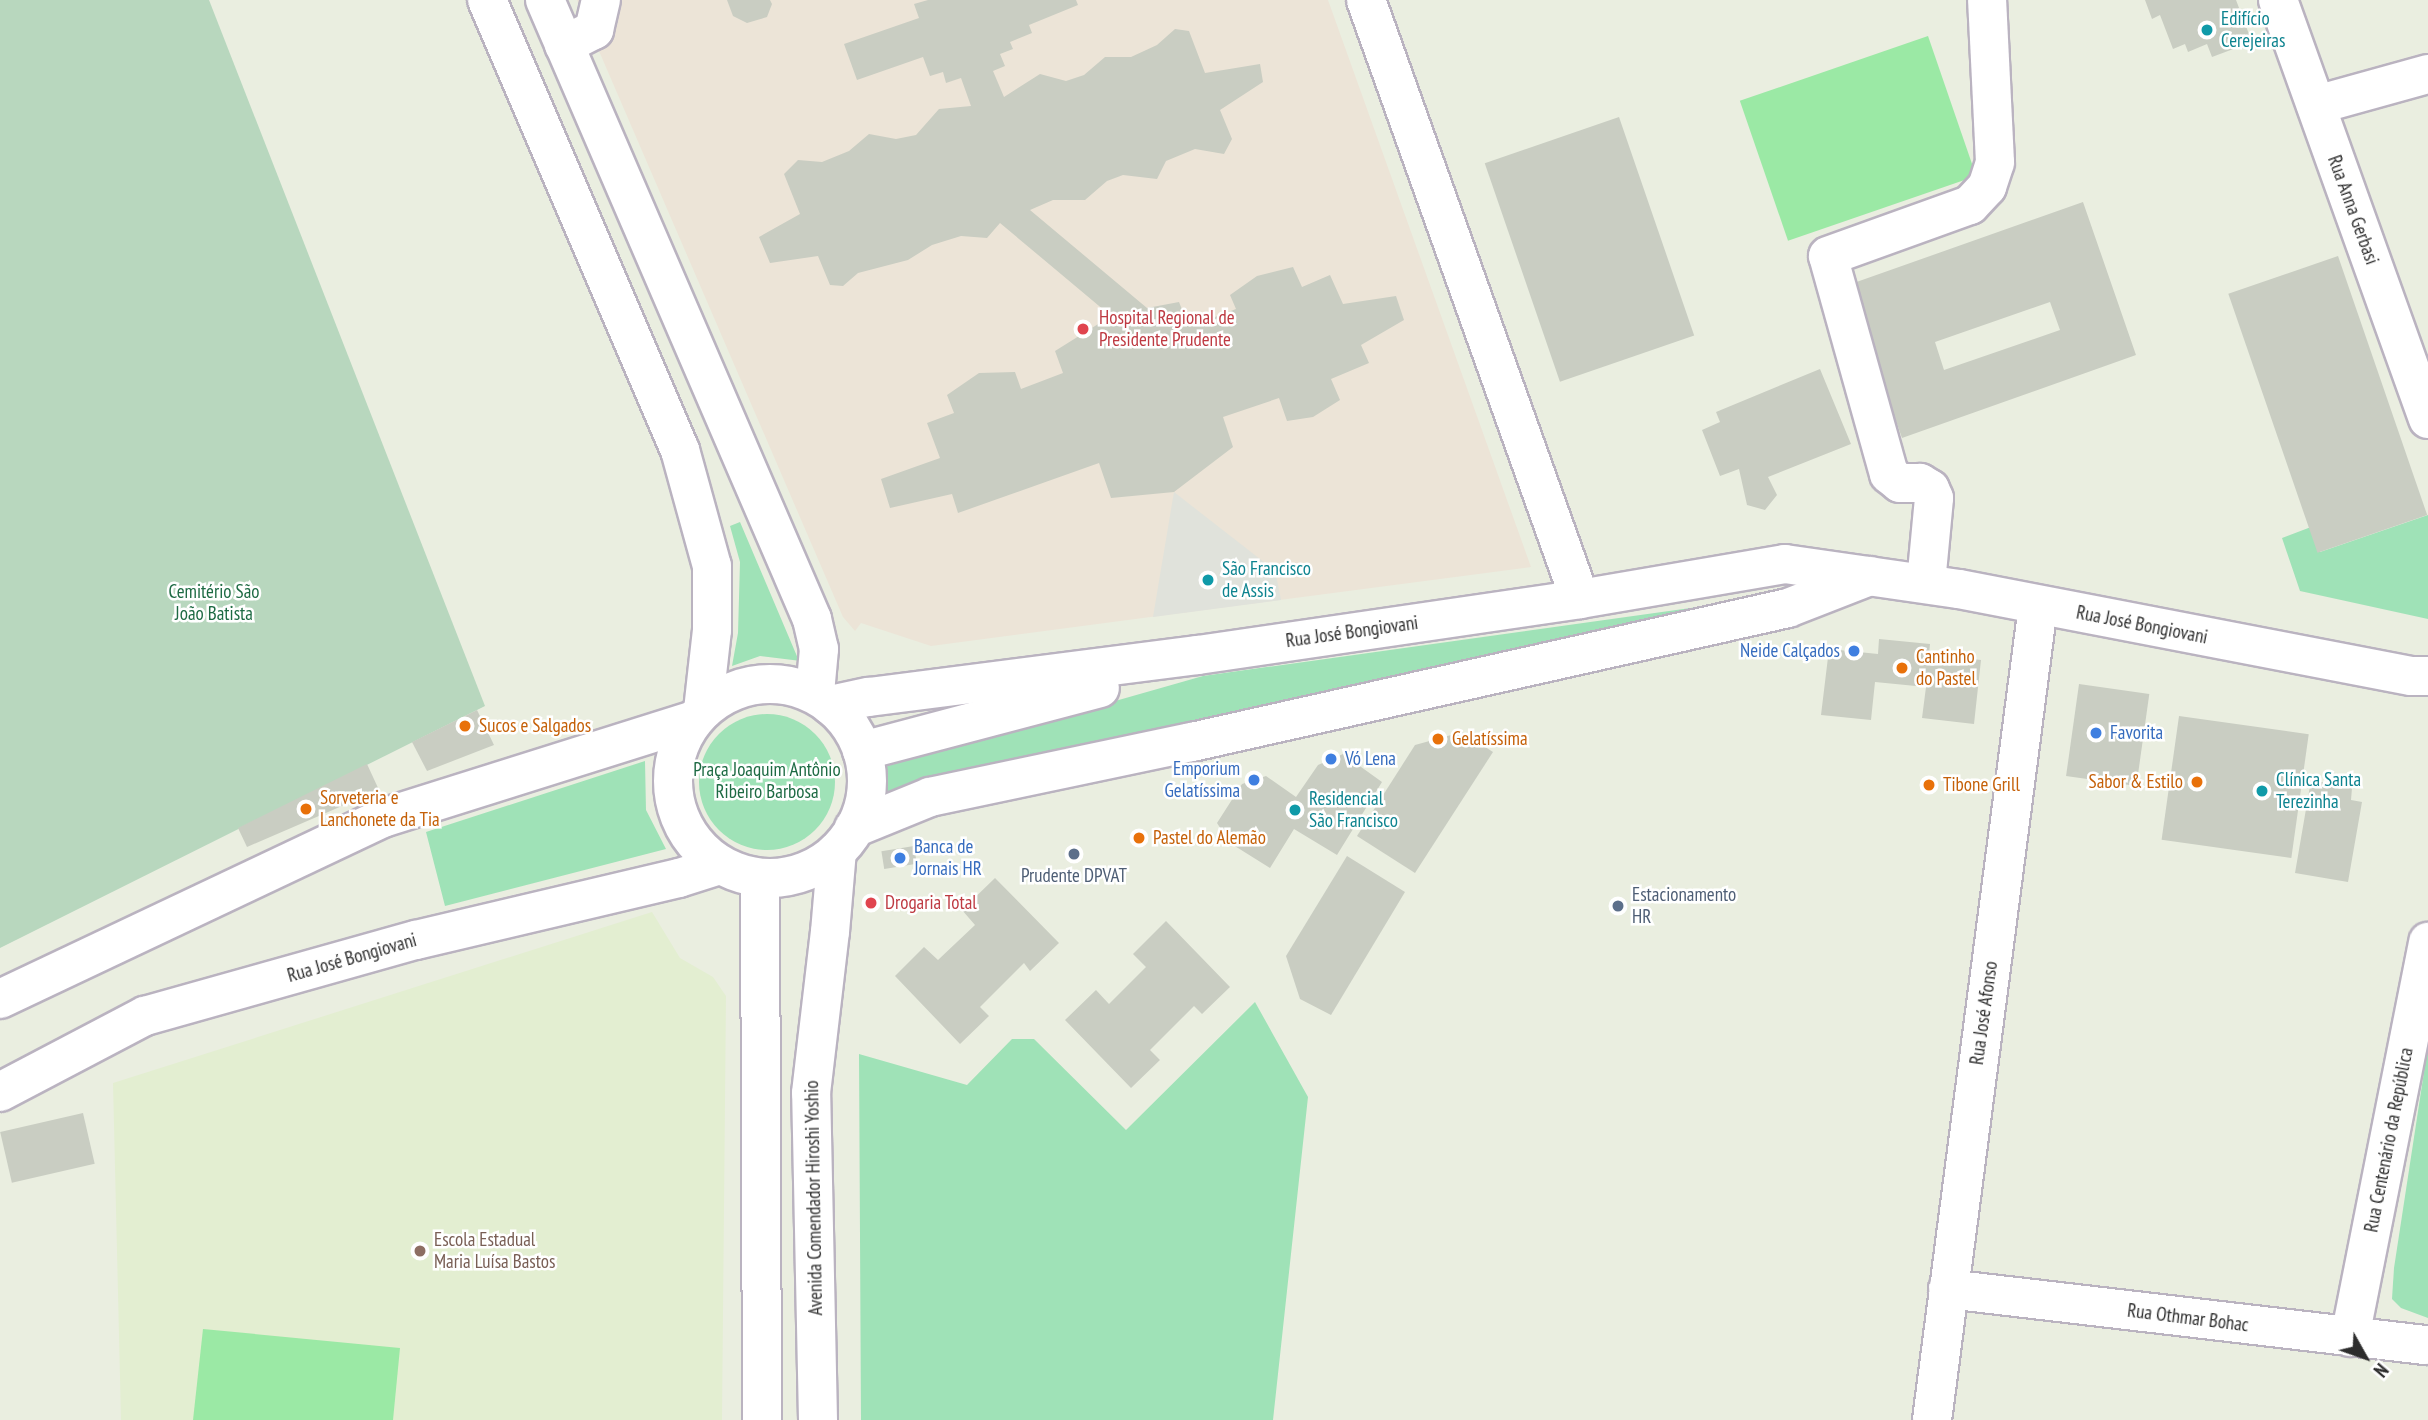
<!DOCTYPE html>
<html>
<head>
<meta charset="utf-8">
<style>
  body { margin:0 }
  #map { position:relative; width:2428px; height:1420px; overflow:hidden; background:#eaeee0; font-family:"PT Sans Narrow",sans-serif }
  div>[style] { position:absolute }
  .education>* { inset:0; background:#e3eed1 }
  .medical>* { inset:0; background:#ece4d7 }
  .green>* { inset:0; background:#9fe2b7 }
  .round { border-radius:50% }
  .cemetery>* { inset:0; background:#b8d7be }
  .pitch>* { inset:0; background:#9be9a5; transform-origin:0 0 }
  .plaza>* { inset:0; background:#e0e2db }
  .building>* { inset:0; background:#c9cdc2; transform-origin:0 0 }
  .roads { filter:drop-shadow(2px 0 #bab3c0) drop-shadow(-2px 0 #bab3c0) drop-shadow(0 2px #bab3c0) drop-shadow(0 -2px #bab3c0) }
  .minor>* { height:38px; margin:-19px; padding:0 19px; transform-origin:19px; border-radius:19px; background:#fff }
  .minor>.ring { margin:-19px; padding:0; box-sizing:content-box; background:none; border:38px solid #fff; border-radius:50% }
  .dots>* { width:19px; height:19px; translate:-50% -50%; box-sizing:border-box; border:4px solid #fff; border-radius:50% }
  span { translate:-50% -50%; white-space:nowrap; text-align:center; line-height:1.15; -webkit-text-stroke:5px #fff; paint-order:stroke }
  .culture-label { font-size:19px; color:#0d838f }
  .left { translate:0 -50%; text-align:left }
  .street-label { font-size:19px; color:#2d2d2d }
  .health-label { font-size:19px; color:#be3a42 }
  .park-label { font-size:19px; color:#1d6a43 }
  .shop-label { font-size:19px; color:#366cbe }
  .right { translate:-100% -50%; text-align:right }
  .food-label { font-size:19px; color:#c56008 }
  .service-label { font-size:19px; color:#4e5e75 }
  .education-label { font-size:19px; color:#785e54 }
  .north { position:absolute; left:2330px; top:1322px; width:70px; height:70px; -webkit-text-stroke:5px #fff; paint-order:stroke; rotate:130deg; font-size:19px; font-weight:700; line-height:28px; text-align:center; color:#2d2d2d }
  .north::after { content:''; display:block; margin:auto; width:24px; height:32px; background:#2d2d2d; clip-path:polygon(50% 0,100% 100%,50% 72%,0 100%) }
</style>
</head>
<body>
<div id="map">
  <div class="education">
    <div style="clip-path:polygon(652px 912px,680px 958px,713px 977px,726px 996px,722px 1420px,121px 1420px,113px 1083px)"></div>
  </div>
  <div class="medical">
    <div style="clip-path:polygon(577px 0,1328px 0,1531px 567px,931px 646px,861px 623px,855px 631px,843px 617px)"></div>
  </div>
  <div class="green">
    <div style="clip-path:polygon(2428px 515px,2428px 619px,2300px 591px,2282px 538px,2311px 527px,2320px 552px)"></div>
    <div style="clip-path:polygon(740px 522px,799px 661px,801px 661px,760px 656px,732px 666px,738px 633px,740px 562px,730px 526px)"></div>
    <div style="clip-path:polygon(1783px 595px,927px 777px,883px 798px,887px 779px,884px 767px,1203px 676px)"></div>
    <div class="round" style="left:699px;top:714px;width:136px;height:136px"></div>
    <div style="clip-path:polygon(645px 761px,646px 810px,666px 849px,445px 906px,426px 832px)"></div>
    <div style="clip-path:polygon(1255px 1002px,1308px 1097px,1273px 1420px,861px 1420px,859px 1054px,967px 1085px,1012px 1039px,1034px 1039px,1126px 1130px)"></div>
    <div style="clip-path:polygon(2428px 1046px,2428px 1318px,2401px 1308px,2392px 1299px,2394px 1268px)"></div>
  </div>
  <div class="cemetery">
    <div style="clip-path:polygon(0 0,209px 0,485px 706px,0 948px)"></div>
  </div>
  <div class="pitch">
    <div style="left:1928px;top:36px;width:148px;height:199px;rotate:71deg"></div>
    <div style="clip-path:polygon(203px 1329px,400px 1348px,393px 1420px,193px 1420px)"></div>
  </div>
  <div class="plaza">
    <div style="clip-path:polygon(1174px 492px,1269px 566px,1276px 575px,1281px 600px,1153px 617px)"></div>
  </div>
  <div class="building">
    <div style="clip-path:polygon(727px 0,770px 0,772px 4px,767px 17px,747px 23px,733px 16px)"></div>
    <div style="clip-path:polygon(928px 0,1076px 0,1078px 5px,1029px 25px,1032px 33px,1010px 42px,1013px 49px,1000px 54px,1005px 66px,993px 71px,1004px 97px,1040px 74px,1066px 81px,1084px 75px,1105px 57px,1131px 57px,1157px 45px,1175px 29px,1189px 31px,1205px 73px,1260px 64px,1263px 82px,1220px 110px,1232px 139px,1224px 154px,1195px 149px,1166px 161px,1157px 179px,1123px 175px,1107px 181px,1085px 200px,1053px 200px,1030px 210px,1147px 308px,1179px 302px,1189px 327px,1236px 309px,1230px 295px,1257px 276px,1293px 267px,1302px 287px,1330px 275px,1343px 304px,1396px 296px,1404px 320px,1361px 345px,1369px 363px,1331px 379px,1340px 400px,1313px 417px,1287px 421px,1279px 398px,1223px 417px,1233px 447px,1174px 492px,1111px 498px,1099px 463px,958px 513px,952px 494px,890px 508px,881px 479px,940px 458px,927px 423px,954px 413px,947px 395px,979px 373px,1015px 372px,1021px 389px,1063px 373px,1055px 351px,1111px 316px,1000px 223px,987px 238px,961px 236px,932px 245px,908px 260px,858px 273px,843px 286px,830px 285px,818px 256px,770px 263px,759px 237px,800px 214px,784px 174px,798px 160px,822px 162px,849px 151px,869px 134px,896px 139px,916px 135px,939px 109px,971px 106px,961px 78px,946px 83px,943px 72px,930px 76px,923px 57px,857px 80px,844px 44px,919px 18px,914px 4px)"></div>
    <div style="clip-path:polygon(2145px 0,2236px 0,2252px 42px,2212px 57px,2207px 44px,2188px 52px,2185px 44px,2173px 49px,2160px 15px,2152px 19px)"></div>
    <div style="left:1619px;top:117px;width:231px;height:142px;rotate:71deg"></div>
    <div style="clip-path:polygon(evenodd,2083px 202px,2136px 355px,1902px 438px,1848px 285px,2083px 202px,2050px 302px,2060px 330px,1944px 370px,1935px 342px,2050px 302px)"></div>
    <div style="left:2338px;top:256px;width:274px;height:116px;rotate:71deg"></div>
    <div style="clip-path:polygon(1820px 369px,1851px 444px,1768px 477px,1777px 495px,1765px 510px,1747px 505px,1739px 469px,1720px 476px,1702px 430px,1720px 422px,1716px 412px)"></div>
    <div style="clip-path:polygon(1879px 639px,1930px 644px,1929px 654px,1981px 660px,1974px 724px,1922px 718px,1926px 687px,1875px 682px,1871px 720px,1821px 715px,1829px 649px,1878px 654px)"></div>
    <div style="left:2079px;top:684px;width:71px;height:93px;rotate:8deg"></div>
    <div style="clip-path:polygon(477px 710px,494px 745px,427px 771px,412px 742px)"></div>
    <div style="left:2179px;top:716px;width:131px;height:125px;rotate:8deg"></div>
    <div style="clip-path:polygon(1462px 732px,1493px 752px,1415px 873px,1357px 836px,1415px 745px)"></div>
    <div style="clip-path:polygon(1343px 754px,1382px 782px,1337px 855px,1294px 829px,1270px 868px,1230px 843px,1217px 823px,1242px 784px,1266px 776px,1296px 797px,1318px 765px)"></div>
    <div style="clip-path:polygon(367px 764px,379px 790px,247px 847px,238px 828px)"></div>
    <div style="clip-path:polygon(2311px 780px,2352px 788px,2351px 800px,2362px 802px,2348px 882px,2295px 873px)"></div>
    <div style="left:914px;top:846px;width:18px;height:33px;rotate:81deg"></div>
    <div style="clip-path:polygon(1347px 856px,1405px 892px,1331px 1015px,1300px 999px,1286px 956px)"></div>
    <div style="clip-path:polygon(995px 878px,1059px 943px,1030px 971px,1024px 963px,980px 1007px,989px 1016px,960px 1044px,895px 976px,924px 947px,938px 960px,975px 925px,962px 910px)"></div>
    <div style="clip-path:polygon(1166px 921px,1230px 987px,1202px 1014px,1194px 1006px,1150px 1050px,1160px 1060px,1131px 1088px,1065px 1020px,1096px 990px,1109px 1004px,1146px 967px,1133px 954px)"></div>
    <div style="left:83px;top:1113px;width:52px;height:85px;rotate:77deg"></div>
  </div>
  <div class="roads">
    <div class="minor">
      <div style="left:487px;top:0;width:490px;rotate:66.8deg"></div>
      <div style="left:680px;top:450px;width:120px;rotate:74.6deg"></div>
      <div style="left:712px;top:566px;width:64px;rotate:90deg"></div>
      <div style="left:712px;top:630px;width:81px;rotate:96.4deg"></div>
      <div style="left:545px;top:0;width:674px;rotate:66.67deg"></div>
      <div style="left:812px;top:619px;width:31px;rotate:77deg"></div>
      <div style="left:819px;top:649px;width:44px;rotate:95.2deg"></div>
      <div style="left:1366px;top:0;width:636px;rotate:70.34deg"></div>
      <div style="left:2278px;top:0;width:445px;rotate:70.3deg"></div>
      <div style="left:564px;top:45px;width:34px;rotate:-27deg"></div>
      <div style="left:594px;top:30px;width:31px;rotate:-77deg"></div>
      <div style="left:2316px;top:105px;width:116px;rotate:-15.5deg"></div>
      <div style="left:1926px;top:583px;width:85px;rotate:-84.6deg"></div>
      <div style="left:1934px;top:498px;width:10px;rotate:-114deg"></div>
      <div style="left:1930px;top:489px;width:12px;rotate:-149deg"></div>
      <div style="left:1920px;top:483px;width:20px;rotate:180deg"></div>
      <div style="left:1900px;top:483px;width:14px;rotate:-141deg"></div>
      <div style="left:1889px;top:474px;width:226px;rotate:-105.6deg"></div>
      <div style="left:1828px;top:256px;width:151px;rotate:-19.8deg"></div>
      <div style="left:1970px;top:205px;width:25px;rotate:-47deg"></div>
      <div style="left:1987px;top:187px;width:26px;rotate:-72deg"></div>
      <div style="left:1995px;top:162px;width:162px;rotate:-92.8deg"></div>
      <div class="ring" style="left:673px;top:684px;width:156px;height:156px"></div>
      <div style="left:830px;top:705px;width:40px;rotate:-12deg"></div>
      <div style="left:869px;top:697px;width:332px;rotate:-7.3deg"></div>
      <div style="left:1198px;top:655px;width:386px;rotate:-8.3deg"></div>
      <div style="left:1580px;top:599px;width:208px;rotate:-9.7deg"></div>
      <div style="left:1785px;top:564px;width:176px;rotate:8.2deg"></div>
      <div style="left:1959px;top:589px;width:460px;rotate:10.9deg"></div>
      <div style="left:2411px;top:676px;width:17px"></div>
      <div style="left:862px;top:751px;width:246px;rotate:-14.8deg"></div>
      <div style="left:854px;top:828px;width:82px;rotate:-22.2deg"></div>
      <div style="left:930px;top:797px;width:268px;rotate:-11.9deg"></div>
      <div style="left:1192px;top:742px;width:611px;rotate:-12.67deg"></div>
      <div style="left:1788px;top:608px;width:88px;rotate:-21.3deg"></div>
      <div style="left:760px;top:878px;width:542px;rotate:89.79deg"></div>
      <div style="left:0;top:999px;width:424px;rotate:-25.3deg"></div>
      <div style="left:383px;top:818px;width:326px;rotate:-17.5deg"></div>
      <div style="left:0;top:1092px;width:164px;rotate:-27.7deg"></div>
      <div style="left:145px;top:1016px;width:281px;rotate:-15.7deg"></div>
      <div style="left:416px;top:940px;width:270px;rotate:-13.3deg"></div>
      <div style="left:679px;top:878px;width:43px;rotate:-17.6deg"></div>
      <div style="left:1948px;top:1289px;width:483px;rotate:6.7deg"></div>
      <div style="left:2350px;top:1337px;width:403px;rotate:-78.8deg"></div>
      <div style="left:818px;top:1420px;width:327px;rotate:-91.2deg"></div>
      <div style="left:811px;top:1093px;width:162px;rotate:-83.3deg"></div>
      <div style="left:830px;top:932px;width:81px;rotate:-85.1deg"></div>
      <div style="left:1932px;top:1420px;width:821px;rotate:-82.58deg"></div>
    </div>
  </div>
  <div class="dots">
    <div style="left:2207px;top:30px;background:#0f9aa8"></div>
    <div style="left:1083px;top:329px;background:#e0444e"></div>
    <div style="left:1208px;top:580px;background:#0f9aa8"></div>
    <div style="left:1854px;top:651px;background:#3f7fe0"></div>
    <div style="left:1902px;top:668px;background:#e8710a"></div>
    <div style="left:465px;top:726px;background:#e8710a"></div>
    <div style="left:2096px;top:733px;background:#3f7fe0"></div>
    <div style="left:1438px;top:739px;background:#e8710a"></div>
    <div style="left:1331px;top:759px;background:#3f7fe0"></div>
    <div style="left:1254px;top:780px;background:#3f7fe0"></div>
    <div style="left:2197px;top:782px;background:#e8710a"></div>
    <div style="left:1929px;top:785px;background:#e8710a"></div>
    <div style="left:2262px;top:791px;background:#0f9aa8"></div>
    <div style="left:306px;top:809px;background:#e8710a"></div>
    <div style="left:1295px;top:810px;background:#0f9aa8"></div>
    <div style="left:1139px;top:838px;background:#e8710a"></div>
    <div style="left:1074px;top:854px;background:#5c6f8a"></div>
    <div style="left:900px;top:858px;background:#3f7fe0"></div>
    <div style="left:871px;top:903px;background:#e0444e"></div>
    <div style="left:1618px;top:906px;background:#5c6f8a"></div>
    <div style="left:420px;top:1251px;background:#8d6e63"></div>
  </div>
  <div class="culture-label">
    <span class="left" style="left:2221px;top:30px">Edifício<br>Cerejeiras</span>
    <span class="left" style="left:1222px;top:580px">São Francisco<br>de Assis</span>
    <span class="left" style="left:2276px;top:791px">Clínica Santa<br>Terezinha</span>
    <span class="left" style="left:1309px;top:810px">Residencial<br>São Francisco</span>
  </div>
  <div class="street-label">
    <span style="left:2353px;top:210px;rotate:70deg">Rua Anna Gerbasi</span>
    <span style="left:2142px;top:625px;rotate:11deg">Rua José Bongiovani</span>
    <span style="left:1352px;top:632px;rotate:-8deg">Rua José Bongiovani</span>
    <span style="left:352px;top:958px;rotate:-16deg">Rua José Bongiovani</span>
    <span style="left:1984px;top:1013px;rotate:-82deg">Rua José Afonso</span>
    <span style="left:2389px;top:1140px;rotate:-79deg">Rua Centenário da República</span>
    <span style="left:814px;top:1198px;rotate:-91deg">Avenida Comendador Hiroshi Yoshio</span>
    <span style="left:2188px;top:1318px;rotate:7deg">Rua Othmar Bohac</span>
  </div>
  <div class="health-label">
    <span class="left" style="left:1099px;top:329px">Hospital Regional de<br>Presidente Prudente</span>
    <span class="left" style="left:885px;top:903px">Drogaria Total</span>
  </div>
  <div class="park-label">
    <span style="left:214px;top:603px">Cemitério São<br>João Batista</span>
    <span style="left:767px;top:781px">Praça Joaquim Antônio<br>Ribeiro Barbosa</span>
  </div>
  <div class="shop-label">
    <span class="right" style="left:1840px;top:651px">Neide Calçados</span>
    <span class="left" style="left:2110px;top:733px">Favorita</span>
    <span class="left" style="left:1345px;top:759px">Vó Lena</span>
    <span class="right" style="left:1240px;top:780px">Emporium<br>Gelatíssima</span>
    <span class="left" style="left:914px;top:858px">Banca de<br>Jornais HR</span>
  </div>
  <div class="food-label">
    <span class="left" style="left:1916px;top:668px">Cantinho<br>do Pastel</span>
    <span class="left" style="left:479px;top:726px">Sucos e Salgados</span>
    <span class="left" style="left:1452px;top:739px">Gelatíssima</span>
    <span class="right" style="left:2183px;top:782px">Sabor &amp; Estilo</span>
    <span class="left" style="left:1943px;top:785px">Tibone Grill</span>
    <span class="left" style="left:320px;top:809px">Sorveteria e<br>Lanchonete da Tia</span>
    <span class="left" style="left:1153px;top:838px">Pastel do Alemão</span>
  </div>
  <div class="service-label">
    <span style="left:1074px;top:876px">Prudente DPVAT</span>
    <span class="left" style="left:1632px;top:906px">Estacionamento<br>HR</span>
  </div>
  <div class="education-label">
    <span class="left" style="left:434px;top:1251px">Escola Estadual<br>Maria Luísa Bastos</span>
  </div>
  <div class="north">N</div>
</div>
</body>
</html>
